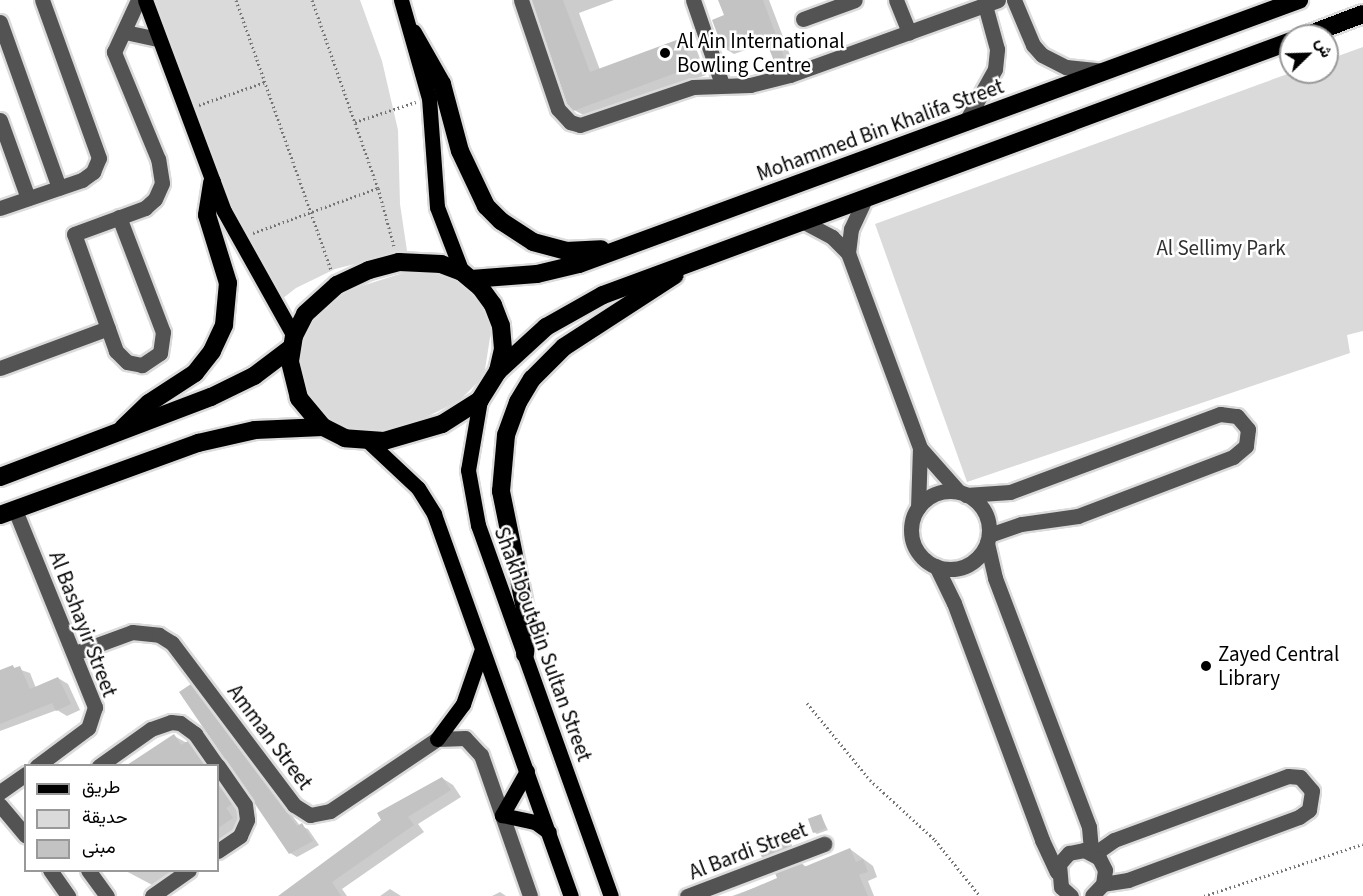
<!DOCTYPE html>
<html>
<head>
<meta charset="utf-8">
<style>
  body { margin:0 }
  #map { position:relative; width:1363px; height:896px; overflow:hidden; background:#fff; font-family:"Source Sans 3",Vazirmatn,sans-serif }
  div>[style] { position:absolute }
  .green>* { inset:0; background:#dadada }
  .shadow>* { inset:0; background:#0003 }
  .building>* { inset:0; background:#c3c3c3; transform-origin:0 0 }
  .path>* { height:3px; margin-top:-1.5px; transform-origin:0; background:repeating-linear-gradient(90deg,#757575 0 1.5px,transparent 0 4.5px) }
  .roads { filter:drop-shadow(2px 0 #dbdbdb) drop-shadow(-2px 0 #dbdbdb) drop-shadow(0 2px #dbdbdb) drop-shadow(0 -2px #dbdbdb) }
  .minor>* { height:15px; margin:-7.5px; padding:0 7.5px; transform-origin:7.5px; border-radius:7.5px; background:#535353 }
  .minor>.ring { margin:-7.5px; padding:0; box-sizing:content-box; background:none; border:15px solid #535353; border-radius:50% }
  .major>* { height:15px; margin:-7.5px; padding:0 7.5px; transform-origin:7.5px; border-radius:7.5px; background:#000 }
  .highway>* { height:18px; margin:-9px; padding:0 9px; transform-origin:9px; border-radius:9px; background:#000 }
  .dots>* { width:16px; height:16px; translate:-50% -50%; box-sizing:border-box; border:3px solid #fff; border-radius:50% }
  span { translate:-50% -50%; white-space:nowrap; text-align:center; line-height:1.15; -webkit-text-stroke:5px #fff; paint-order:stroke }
  .poi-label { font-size:21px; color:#000 }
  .left { translate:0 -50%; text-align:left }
  .street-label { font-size:21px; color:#000 }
  .park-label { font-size:21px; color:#313131 }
  .legend { position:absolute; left:24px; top:764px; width:195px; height:108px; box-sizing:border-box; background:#fff; border:2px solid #999; margin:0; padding:8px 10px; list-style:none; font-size:18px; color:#000 }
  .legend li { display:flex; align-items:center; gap:12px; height:30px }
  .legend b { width:30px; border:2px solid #999 }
  .north { position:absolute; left:1279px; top:24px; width:60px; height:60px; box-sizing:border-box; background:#fff; border:2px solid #999; border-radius:50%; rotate:67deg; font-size:16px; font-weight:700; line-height:24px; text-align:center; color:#000 }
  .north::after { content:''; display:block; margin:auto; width:21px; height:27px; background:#000; clip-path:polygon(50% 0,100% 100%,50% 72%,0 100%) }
</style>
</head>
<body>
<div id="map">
  <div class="green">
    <div style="clip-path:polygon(150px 0,360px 0,382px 61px,398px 130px,400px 204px,407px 251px,335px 269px,296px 288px,278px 302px,249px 256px)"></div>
    <div style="clip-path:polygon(1363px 47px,1363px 331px,1347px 335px,1350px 353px,967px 482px,875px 224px,1293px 72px,1327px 72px,1327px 60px)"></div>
    <div style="clip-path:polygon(406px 272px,449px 274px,469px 289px,484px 308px,491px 331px,484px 376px,459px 401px,410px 425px,367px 433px,346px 431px,315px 409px,305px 391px,299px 371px,302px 335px,313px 316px,349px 290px)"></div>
  </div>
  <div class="shadow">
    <div style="clip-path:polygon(533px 0,614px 0,579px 13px,600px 70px,682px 40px,696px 48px,706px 75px,589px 118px,574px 110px)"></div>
    <div style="clip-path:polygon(720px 0,769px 0,793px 63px,786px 66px,775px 60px,768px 42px,734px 54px,724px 48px,726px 16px)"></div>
    <div style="clip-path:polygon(12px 667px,30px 673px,36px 688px,58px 678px,68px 684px,80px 710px,67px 716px,57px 710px,0 731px,0 672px)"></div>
    <div style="clip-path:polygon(191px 686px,198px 690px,300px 826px,308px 829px,319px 845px,297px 857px,290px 853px)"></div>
    <div style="clip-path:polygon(174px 736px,202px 751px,213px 766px,130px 766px)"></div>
    <div style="clip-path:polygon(218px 772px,246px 812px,246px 826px,218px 846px)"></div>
    <div style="clip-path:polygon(442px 778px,453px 785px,461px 797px,418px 824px,424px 832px,342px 889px,347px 896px,280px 896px)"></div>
    <div style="clip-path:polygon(821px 816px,828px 830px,817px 834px,814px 832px)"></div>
    <div style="clip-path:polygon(782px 835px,789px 838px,794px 851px,769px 859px,762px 855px)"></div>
    <div style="clip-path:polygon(850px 849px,873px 866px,877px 877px,868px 881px,874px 896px,732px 896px,779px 879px,802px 864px,807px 867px)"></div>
    <div style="clip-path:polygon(124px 870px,181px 870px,156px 887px)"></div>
    <div style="clip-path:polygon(390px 889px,401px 896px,380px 896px)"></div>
    <div style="clip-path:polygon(500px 892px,506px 896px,492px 896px)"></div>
  </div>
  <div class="building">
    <div style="clip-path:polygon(531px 0,563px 0,590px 72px,682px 38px,692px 67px,573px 111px,567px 104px)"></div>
    <div style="clip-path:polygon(718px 0,763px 0,784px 57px,774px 61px,763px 34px,723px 49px,712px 20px,724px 15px)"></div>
    <div style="clip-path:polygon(13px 665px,14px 668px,20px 666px,30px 689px,58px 677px,71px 704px,56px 711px,52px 703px,0 724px,0 670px)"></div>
    <div style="clip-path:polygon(191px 684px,297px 826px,302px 823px,313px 841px,289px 854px,179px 692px)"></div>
    <div style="clip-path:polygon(174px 734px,181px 745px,188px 741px,205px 765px,127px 765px)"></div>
    <div style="clip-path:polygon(442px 777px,451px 790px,408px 817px,414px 825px,332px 882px,341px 896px,278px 896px,381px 820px,377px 813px)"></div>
    <div style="clip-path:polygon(218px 782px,232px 804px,226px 808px,233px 818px,218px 828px)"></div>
    <div style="left:821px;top:814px;width:15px;height:14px;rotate:70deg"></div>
    <div style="left:782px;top:833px;width:15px;height:28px;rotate:67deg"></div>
    <div style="clip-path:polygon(850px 848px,856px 862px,863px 859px,868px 872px,859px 875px,868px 896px,735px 896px,777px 878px,775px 873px,802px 863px,804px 867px)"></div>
  </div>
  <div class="path">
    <div style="left:236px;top:0;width:286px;rotate:70.6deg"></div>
    <div style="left:312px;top:0;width:199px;rotate:70.7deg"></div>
    <div style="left:378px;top:188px;width:60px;rotate:74.6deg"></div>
    <div style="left:199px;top:105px;width:70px;rotate:-19.2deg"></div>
    <div style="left:355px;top:122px;width:64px;rotate:-18.2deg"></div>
    <div style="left:253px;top:233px;width:133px;rotate:-19.8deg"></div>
    <div style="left:807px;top:703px;width:99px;rotate:50.7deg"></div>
    <div style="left:870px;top:780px;width:88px;rotate:42.7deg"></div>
    <div style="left:935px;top:840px;width:72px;rotate:51.2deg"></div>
    <div style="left:1204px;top:896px;width:167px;rotate:-18.1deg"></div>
  </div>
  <div class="roads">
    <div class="minor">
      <div style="left:521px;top:0;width:115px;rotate:71.3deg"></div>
      <div style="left:558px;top:109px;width:18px;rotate:47deg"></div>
      <div style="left:570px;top:122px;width:10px;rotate:17deg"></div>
      <div style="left:580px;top:125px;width:119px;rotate:-18.6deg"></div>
      <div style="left:693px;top:87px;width:57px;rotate:-2deg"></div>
      <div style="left:750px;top:85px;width:41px;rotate:-14deg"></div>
      <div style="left:790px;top:75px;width:221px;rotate:-19.8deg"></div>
      <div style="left:693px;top:0;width:89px;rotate:71deg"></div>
      <div style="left:896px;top:0;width:35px;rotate:68deg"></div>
      <div style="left:1014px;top:0;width:49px;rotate:67.1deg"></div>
      <div style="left:1033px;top:45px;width:13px;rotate:48deg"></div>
      <div style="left:1042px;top:55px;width:27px;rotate:27deg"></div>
      <div style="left:1066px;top:67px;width:39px;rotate:6deg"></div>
      <div style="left:803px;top:19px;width:55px;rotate:-20.1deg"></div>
      <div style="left:0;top:22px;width:176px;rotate:70.4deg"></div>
      <div style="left:125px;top:32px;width:34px;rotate:12deg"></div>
      <div style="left:0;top:120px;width:83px;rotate:70.3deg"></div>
      <div style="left:965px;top:123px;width:62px;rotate:-60.9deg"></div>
      <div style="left:995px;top:69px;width:20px;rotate:-84deg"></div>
      <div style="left:997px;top:49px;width:46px;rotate:-105.3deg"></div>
      <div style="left:0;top:208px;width:87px;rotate:-18.9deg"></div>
      <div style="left:82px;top:180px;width:14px;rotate:-36deg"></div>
      <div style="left:93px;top:172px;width:15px;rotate:-67deg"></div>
      <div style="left:99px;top:158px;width:168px;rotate:-109.8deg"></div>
      <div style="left:119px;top:217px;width:123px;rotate:69.1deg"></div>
      <div style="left:163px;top:332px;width:21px;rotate:98deg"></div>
      <div style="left:160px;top:353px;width:22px;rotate:146deg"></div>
      <div style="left:142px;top:365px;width:15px;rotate:-169deg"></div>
      <div style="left:127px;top:362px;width:16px;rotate:-135deg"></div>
      <div style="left:116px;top:351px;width:124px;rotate:-109.7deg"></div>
      <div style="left:74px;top:234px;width:76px;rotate:-20.1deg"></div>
      <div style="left:145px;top:208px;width:13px;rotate:-42deg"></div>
      <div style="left:155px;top:199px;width:17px;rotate:-66deg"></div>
      <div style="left:162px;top:183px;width:24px;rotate:-99deg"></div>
      <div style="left:158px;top:159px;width:116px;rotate:-112.4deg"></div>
      <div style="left:114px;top:52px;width:57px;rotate:-65.2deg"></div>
      <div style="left:802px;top:221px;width:34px;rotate:28deg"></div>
      <div style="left:832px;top:237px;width:23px;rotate:45deg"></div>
      <div style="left:848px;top:253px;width:208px;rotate:69.7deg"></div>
      <div style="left:920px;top:448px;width:59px;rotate:48.4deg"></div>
      <div style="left:848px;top:253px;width:24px;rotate:-83deg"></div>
      <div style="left:851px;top:229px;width:35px;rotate:-65deg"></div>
      <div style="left:0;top:368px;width:115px;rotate:-20.3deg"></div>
      <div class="ring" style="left:911px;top:491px;width:63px;height:63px"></div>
      <div style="left:966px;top:495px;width:44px;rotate:-3.9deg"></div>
      <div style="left:1010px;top:492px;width:224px;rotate:-20.4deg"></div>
      <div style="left:1220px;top:414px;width:17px;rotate:7deg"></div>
      <div style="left:1237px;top:416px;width:17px;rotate:50deg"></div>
      <div style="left:1248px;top:429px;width:17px;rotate:97deg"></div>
      <div style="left:1246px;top:446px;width:17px;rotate:140deg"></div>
      <div style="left:1233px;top:457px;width:166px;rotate:159.2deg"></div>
      <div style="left:1078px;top:516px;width:58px;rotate:172deg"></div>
      <div style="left:1021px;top:524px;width:34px;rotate:161deg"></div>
      <div style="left:918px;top:508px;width:60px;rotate:-88.1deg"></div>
      <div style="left:15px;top:510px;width:213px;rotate:67.9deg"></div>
      <div style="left:95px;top:707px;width:22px;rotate:108deg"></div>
      <div style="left:88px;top:728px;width:64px;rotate:143.3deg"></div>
      <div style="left:987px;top:543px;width:36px;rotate:77deg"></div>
      <div style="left:995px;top:578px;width:266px;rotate:69.3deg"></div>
      <div style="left:1089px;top:827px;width:25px;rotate:85deg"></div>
      <div style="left:936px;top:566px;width:41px;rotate:64.1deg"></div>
      <div style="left:954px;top:603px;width:253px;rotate:69.6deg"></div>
      <div style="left:1042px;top:840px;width:35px;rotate:65deg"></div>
      <div style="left:75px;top:653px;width:61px;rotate:-20.2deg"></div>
      <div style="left:132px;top:632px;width:27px;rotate:6deg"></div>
      <div style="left:159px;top:635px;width:15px;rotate:32deg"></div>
      <div style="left:172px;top:643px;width:203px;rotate:53deg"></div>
      <div style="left:294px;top:805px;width:19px;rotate:32deg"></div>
      <div style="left:310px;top:815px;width:20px;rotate:-11deg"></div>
      <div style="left:330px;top:811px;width:129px;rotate:-33.9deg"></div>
      <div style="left:437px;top:739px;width:28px;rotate:-2deg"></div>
      <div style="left:465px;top:738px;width:23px;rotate:47deg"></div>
      <div style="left:481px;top:755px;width:149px;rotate:70.8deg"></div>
      <div style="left:99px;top:766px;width:64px;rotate:-35.4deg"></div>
      <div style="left:151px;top:729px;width:21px;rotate:-19deg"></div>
      <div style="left:171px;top:722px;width:9px;rotate:6deg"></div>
      <div style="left:180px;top:723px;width:19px;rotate:36deg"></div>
      <div style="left:195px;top:734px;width:39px;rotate:55deg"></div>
      <div style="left:218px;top:766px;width:47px;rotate:55.3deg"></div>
      <div style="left:245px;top:805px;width:15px;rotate:82deg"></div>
      <div style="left:247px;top:820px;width:17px;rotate:114deg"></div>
      <div style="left:240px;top:836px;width:27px;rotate:146deg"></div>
      <div style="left:0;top:792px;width:32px;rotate:-35deg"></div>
      <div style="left:0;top:805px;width:40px;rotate:50deg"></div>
      <div style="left:1094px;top:854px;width:24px;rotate:-35deg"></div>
      <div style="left:1114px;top:840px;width:185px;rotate:-20.2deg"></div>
      <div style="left:1288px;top:776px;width:12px;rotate:5deg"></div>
      <div style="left:1300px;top:777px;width:18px;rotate:49deg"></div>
      <div style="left:1312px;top:791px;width:19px;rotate:99deg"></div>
      <div style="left:1309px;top:810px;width:12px;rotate:145deg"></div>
      <div style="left:1299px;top:817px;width:182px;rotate:159.8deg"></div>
      <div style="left:1128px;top:880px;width:25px;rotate:171deg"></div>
      <div style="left:50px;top:870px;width:32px;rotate:55deg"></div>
      <div style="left:88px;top:870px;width:32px;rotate:54deg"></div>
      <div style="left:152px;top:896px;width:45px;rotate:-35.1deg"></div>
      <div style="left:687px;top:896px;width:147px;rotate:-20.8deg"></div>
      <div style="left:1071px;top:896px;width:13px;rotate:-138deg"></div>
      <div style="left:1061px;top:887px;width:23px;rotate:-95deg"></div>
      <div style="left:1059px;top:864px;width:15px;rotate:-48deg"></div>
      <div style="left:1069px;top:853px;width:15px;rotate:-11deg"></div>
      <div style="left:1084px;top:850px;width:17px;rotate:28deg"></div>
      <div style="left:1099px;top:858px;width:13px;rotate:63deg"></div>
      <div style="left:1105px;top:870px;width:14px;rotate:98deg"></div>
      <div style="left:1103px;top:884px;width:16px;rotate:133deg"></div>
    </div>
    <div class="major">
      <div style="left:145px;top:0;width:225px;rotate:69.5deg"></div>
      <div style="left:224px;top:211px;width:143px;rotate:60.8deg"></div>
      <div style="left:401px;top:0;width:102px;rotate:74.1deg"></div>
      <div style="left:429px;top:98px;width:109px;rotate:85.8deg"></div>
      <div style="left:437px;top:207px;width:70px;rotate:69deg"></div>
      <div style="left:480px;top:400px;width:71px;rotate:99.7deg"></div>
      <div style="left:468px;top:470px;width:56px;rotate:79.7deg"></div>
      <div style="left:478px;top:525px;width:394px;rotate:70.3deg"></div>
      <div style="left:369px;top:442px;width:67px;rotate:43.2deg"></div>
      <div style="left:418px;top:488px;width:31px;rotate:58deg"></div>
      <div style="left:434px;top:514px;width:406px;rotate:70.3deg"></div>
      <div style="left:437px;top:739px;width:44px;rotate:-53.4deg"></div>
      <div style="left:463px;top:704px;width:58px;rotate:-70.9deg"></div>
      <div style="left:527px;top:771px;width:51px;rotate:119.6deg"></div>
      <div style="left:502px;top:815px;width:34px;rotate:12deg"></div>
      <div style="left:535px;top:822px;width:17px;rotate:36deg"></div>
    </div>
    <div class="highway">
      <div style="left:413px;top:33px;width:59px;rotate:60.4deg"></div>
      <div style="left:442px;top:84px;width:69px;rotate:75deg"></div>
      <div style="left:460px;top:151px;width:61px;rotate:64.7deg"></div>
      <div style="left:486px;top:206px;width:21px;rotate:45deg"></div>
      <div style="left:501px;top:221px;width:38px;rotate:33deg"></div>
      <div style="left:533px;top:242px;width:34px;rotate:15deg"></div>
      <div style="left:566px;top:251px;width:35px;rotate:-3deg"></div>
      <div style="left:1305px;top:36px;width:62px;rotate:-20.8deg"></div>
      <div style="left:399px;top:262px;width:42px;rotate:2.7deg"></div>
      <div style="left:441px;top:264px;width:22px;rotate:21deg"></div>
      <div style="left:462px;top:272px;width:23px;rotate:40deg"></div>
      <div style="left:480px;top:287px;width:22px;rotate:54deg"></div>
      <div style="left:493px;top:305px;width:22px;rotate:69deg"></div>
      <div style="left:501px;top:326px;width:23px;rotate:85deg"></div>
      <div style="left:503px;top:349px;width:23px;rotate:103deg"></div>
      <div style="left:498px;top:371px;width:34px;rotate:122deg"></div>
      <div style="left:480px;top:400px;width:45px;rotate:147.7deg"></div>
      <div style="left:442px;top:424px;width:60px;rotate:163.7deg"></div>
      <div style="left:384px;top:441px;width:39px;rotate:-176deg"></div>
      <div style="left:345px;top:438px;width:25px;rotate:-153deg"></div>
      <div style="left:323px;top:427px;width:38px;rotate:-130deg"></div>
      <div style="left:299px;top:398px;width:38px;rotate:-104deg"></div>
      <div style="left:290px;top:361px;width:25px;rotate:-81deg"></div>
      <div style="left:294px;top:336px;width:25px;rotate:-63deg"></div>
      <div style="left:305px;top:314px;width:43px;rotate:-42.2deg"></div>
      <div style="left:337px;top:285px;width:35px;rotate:-25deg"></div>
      <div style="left:369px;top:270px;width:31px;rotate:-15deg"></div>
      <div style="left:471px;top:279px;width:66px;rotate:-4.3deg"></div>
      <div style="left:537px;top:274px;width:43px;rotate:-13.4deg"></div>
      <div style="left:579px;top:264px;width:767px;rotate:-20.14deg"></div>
      <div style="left:498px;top:371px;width:65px;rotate:-42.5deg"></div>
      <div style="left:546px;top:327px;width:65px;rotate:-29.3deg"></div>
      <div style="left:603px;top:295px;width:733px;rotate:-20.26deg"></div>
      <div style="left:123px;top:428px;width:36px;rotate:-44deg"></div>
      <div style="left:149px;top:403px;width:55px;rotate:-33.1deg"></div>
      <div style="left:195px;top:373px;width:28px;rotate:-52deg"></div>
      <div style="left:212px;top:351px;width:29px;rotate:-65deg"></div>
      <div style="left:224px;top:325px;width:42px;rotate:-84.6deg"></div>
      <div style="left:228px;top:283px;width:71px;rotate:-107.2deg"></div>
      <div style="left:207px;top:215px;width:33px;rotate:-81deg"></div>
      <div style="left:0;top:477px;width:226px;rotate:-20.8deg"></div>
      <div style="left:211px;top:397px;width:48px;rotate:-26deg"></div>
      <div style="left:254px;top:376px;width:46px;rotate:-37.1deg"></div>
      <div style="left:0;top:515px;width:211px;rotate:-20deg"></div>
      <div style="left:198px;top:443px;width:58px;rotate:-12.8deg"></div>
      <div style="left:255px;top:430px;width:68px;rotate:-2.5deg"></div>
      <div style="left:525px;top:654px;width:30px;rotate:-84deg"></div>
      <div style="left:528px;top:624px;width:136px;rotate:-101.5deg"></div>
      <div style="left:501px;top:491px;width:56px;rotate:-84.9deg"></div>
      <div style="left:506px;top:435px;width:35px;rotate:-70deg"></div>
      <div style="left:518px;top:402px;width:27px;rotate:-59deg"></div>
      <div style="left:532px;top:379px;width:45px;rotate:-45deg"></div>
      <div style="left:564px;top:347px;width:132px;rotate:-33deg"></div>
    </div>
  </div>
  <div class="dots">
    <div style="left:665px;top:53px;background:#000"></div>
    <div style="left:1206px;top:666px;background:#000"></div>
  </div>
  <div class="poi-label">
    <span class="left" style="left:677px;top:53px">Al Ain International<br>Bowling Centre</span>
    <span class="left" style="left:1218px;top:666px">Zayed Central<br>Library</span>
  </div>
  <div class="street-label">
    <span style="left:880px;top:130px;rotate:-20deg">Mohammed Bin Khalifa Street</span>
    <span style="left:83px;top:624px;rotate:69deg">Al Bashayir Street</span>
    <span style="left:543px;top:644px;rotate:70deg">Shakhbout Bin Sultan Street</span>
    <span style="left:270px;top:737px;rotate:53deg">Amman Street</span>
    <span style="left:748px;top:851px;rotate:-21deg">Al Bardi Street</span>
  </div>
  <div class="park-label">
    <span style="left:1221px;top:248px">Al Sellimy Park</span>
  </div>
  <ul class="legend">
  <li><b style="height:8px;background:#000"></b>طريق</li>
  <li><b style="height:16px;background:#dadada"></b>حديقة</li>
  <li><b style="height:16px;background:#c3c3c3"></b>مبنى</li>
  </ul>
  <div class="north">ش</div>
</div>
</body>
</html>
